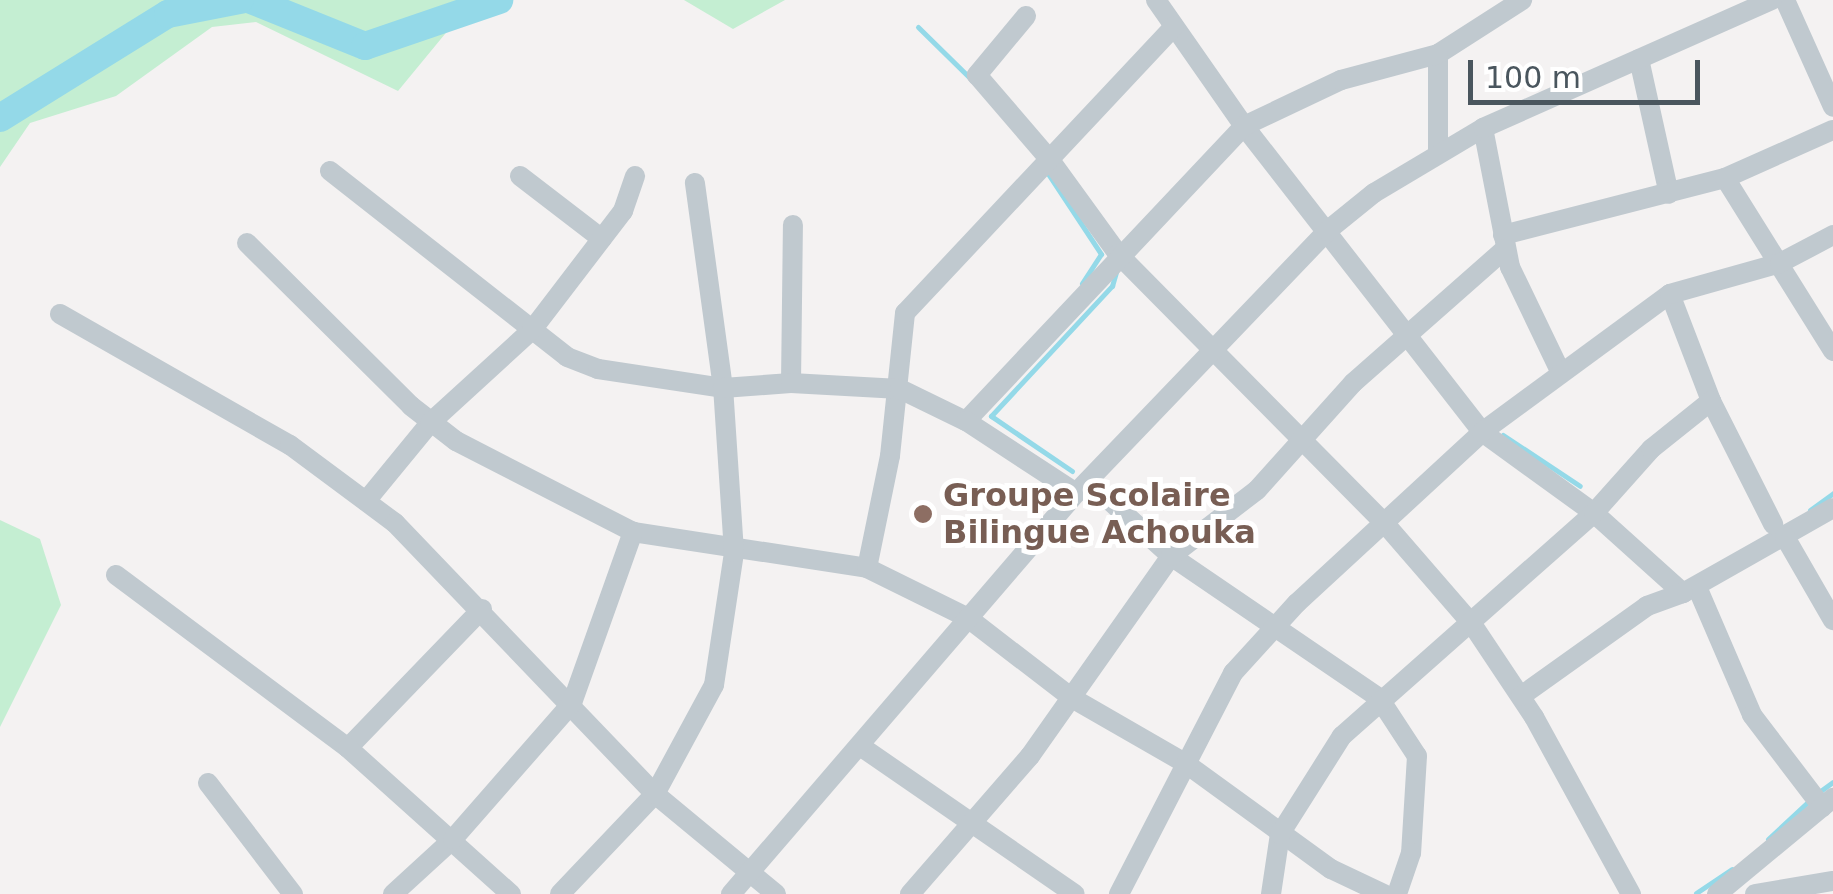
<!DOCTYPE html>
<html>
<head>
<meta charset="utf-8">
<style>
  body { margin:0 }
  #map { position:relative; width:1833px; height:894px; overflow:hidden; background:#f4f2f2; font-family:"DejaVu Sans",sans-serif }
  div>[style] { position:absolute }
  .green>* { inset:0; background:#c4eed2 }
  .stream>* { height:5px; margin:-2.5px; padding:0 2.5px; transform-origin:2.5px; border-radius:2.5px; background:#94d9e8 }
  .river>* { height:28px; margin:-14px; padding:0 14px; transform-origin:14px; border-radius:14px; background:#94d9e8 }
  .minor>* { height:20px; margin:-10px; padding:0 10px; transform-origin:10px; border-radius:10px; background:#c0c9cf }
  .dots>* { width:28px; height:28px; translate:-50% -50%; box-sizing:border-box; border:5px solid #fff; border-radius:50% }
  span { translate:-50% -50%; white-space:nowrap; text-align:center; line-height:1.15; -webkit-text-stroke:10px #fff; paint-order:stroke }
  .education-label { font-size:32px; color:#785e54; font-weight:700 }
  .left { translate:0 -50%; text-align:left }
  .scale { position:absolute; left:1468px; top:60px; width:232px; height:45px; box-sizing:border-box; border:5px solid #4a565e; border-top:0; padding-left:12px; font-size:30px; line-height:35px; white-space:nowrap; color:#4a565e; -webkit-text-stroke:8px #fff; paint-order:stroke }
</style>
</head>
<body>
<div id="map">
  <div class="green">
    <div style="clip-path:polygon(0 0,473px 0,398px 91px,256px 22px,212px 27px,116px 96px,30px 123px,0 167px)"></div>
    <div style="clip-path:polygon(684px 0,785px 0,733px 29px)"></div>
    <div style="clip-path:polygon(0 520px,40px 539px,61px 605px,0 727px)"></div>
  </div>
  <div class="stream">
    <div style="left:918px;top:27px;width:76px;rotate:44.5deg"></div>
    <div style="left:1045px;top:169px;width:102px;rotate:56.6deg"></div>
    <div style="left:1101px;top:254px;width:35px;rotate:123deg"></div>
    <div style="left:1503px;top:435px;width:92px;rotate:33.5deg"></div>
    <div style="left:1072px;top:471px;width:98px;rotate:-145.8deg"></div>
    <div style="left:991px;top:416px;width:178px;rotate:-47.1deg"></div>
    <div style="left:1112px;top:286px;width:18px;rotate:-74deg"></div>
    <div style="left:1810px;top:510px;width:29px;rotate:-36deg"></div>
    <div style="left:1819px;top:792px;width:17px;rotate:-36deg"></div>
    <div style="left:1768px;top:839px;width:59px;rotate:-42.9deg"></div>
    <div style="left:1696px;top:893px;width:43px;rotate:-33.7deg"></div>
  </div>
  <div class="river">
    <div style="left:251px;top:0;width:123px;rotate:22deg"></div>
    <div style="left:365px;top:46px;width:142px;rotate:-18.9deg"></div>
    <div style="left:0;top:118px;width:198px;rotate:-31.8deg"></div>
    <div style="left:168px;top:14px;width:73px;rotate:-11deg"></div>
  </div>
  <div class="minor">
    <div style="left:1156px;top:0;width:154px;rotate:55.1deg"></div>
    <div style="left:1244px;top:126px;width:388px;rotate:52.1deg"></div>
    <div style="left:1482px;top:432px;width:138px;rotate:35.9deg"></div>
    <div style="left:1594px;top:513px;width:120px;rotate:42deg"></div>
    <div style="left:1683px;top:593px;width:172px;rotate:-29.5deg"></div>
    <div style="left:1785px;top:0;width:117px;rotate:65.8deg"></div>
    <div style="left:1026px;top:16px;width:77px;rotate:129.7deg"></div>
    <div style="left:977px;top:75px;width:112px;rotate:49.3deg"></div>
    <div style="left:1050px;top:160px;width:116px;rotate:54.1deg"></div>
    <div style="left:1118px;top:254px;width:383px;rotate:45.3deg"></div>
    <div style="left:1387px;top:526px;width:130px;rotate:49.1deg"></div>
    <div style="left:1472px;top:624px;width:112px;rotate:56.3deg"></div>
    <div style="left:1534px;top:717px;width:202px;rotate:61.3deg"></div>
    <div style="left:1639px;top:59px;width:138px;rotate:77.5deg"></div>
    <div style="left:1483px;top:128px;width:142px;rotate:79deg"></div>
    <div style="left:1510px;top:267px;width:113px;rotate:64.3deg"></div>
    <div style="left:1438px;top:153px;width:99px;rotate:-90deg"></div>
    <div style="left:1438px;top:54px;width:100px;rotate:-32.7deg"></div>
    <div style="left:330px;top:171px;width:301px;rotate:38.1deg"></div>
    <div style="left:567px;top:357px;width:33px;rotate:21deg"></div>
    <div style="left:598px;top:369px;width:126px;rotate:8.6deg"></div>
    <div style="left:723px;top:388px;width:207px;rotate:-97.8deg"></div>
    <div style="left:520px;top:176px;width:103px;rotate:37.5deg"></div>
    <div style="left:1725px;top:178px;width:204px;rotate:58deg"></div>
    <div style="left:1503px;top:235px;width:229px;rotate:-14.4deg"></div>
    <div style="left:1725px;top:178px;width:118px;rotate:-24deg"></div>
    <div style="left:247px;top:243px;width:231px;rotate:44.8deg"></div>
    <div style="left:411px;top:406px;width:57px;rotate:37.9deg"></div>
    <div style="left:456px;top:441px;width:199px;rotate:27.2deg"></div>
    <div style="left:633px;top:532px;width:237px;rotate:8.7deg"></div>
    <div style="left:867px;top:568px;width:113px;rotate:26.3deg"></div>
    <div style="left:968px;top:618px;width:131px;rotate:37.6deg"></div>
    <div style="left:1072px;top:698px;width:130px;rotate:29.9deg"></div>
    <div style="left:1185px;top:763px;width:180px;rotate:36deg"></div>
    <div style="left:1331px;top:869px;width:59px;rotate:25.3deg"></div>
    <div style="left:1670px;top:294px;width:115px;rotate:69deg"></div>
    <div style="left:1711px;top:401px;width:138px;rotate:63.2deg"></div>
    <div style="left:60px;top:314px;width:265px;rotate:29.7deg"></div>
    <div style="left:290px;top:445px;width:131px;rotate:36.6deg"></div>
    <div style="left:395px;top:523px;width:376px;rotate:46.2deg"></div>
    <div style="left:655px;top:794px;width:157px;rotate:39.6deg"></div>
    <div style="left:791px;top:383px;width:158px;rotate:-89.3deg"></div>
    <div style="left:966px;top:421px;width:405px;rotate:-46.7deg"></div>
    <div style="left:1244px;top:126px;width:107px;rotate:-25.4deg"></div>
    <div style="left:1341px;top:80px;width:100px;rotate:-15deg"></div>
    <div style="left:1088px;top:481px;width:112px;rotate:42.1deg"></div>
    <div style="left:1171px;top:556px;width:252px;rotate:34.3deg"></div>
    <div style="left:1379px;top:698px;width:69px;rotate:56.8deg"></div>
    <div style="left:1417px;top:756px;width:97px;rotate:93.5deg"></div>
    <div style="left:1411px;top:853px;width:43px;rotate:108.9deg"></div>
    <div style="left:366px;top:501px;width:101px;rotate:-50.6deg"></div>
    <div style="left:430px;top:423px;width:138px;rotate:-42.4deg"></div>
    <div style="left:532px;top:330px;width:150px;rotate:-52.6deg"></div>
    <div style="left:623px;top:211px;width:37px;rotate:-71deg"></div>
    <div style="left:1785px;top:537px;width:96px;rotate:60deg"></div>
    <div style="left:867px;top:568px;width:114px;rotate:-78.4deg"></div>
    <div style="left:890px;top:456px;width:144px;rotate:-84deg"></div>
    <div style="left:905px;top:313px;width:393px;rotate:-46.8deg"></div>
    <div style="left:116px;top:575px;width:289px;rotate:36.7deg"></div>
    <div style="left:1697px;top:587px;width:139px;rotate:66.7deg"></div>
    <div style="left:1752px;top:715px;width:116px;rotate:52.7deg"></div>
    <div style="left:482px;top:609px;width:193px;rotate:134deg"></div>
    <div style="left:348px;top:748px;width:219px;rotate:41.9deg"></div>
    <div style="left:1521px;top:696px;width:155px;rotate:-35.5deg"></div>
    <div style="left:1647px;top:606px;width:38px;rotate:-20deg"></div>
    <div style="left:863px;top:748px;width:257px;rotate:34.6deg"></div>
    <div style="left:208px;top:783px;width:140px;rotate:52.6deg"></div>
    <div style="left:393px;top:894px;width:81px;rotate:-42.5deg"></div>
    <div style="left:453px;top:839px;width:181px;rotate:-48.8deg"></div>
    <div style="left:572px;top:703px;width:182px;rotate:-70.4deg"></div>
    <div style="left:560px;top:894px;width:138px;rotate:-46.5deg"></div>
    <div style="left:655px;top:794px;width:124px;rotate:-61.6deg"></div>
    <div style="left:714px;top:685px;width:134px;rotate:-81.4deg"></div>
    <div style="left:734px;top:552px;width:164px;rotate:-93.8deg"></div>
    <div style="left:723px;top:388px;width:68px;rotate:-4.2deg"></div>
    <div style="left:791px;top:383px;width:109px;rotate:3.2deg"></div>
    <div style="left:900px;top:389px;width:73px;rotate:25.9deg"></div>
    <div style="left:966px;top:421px;width:131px;rotate:33.2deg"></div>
    <div style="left:731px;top:894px;width:529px;rotate:-49.29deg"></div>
    <div style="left:1076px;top:493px;width:363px;rotate:-46.2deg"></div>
    <div style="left:1327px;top:231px;width:60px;rotate:-39deg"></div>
    <div style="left:1374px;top:193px;width:127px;rotate:-30.8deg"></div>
    <div style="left:1483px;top:128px;width:316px;rotate:-23.9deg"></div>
    <div style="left:910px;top:894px;width:183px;rotate:-49deg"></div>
    <div style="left:1030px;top:756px;width:245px;rotate:-54.8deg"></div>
    <div style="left:1171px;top:556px;width:108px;rotate:-37.5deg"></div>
    <div style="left:1257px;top:490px;width:144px;rotate:-48.1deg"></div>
    <div style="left:1353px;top:383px;width:203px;rotate:-41.4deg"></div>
    <div style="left:1119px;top:894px;width:249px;rotate:-62.7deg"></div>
    <div style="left:1233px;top:673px;width:95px;rotate:-47.6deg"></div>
    <div style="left:1297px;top:603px;width:252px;rotate:-42.7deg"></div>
    <div style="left:1482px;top:432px;width:233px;rotate:-36.3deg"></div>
    <div style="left:1670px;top:294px;width:114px;rotate:-15.7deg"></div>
    <div style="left:1780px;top:263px;width:60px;rotate:-27.8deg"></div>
    <div style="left:1271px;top:894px;width:61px;rotate:-81.5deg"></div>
    <div style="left:1280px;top:834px;width:116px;rotate:-57.7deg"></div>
    <div style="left:1342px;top:736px;width:337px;rotate:-41.5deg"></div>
    <div style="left:1594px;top:513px;width:86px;rotate:-48.3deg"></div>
    <div style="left:1651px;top:449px;width:77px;rotate:-38.7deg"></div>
    <div style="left:1717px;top:894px;width:151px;rotate:-39.6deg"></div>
    <div style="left:1755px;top:894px;width:79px;rotate:-9.5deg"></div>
  </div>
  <div class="dots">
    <div style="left:923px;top:514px;background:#8d6e63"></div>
  </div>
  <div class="education-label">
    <span class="left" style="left:943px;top:514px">Groupe Scolaire<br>Bilingue Achouka</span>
  </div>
  <div class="scale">100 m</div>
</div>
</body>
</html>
